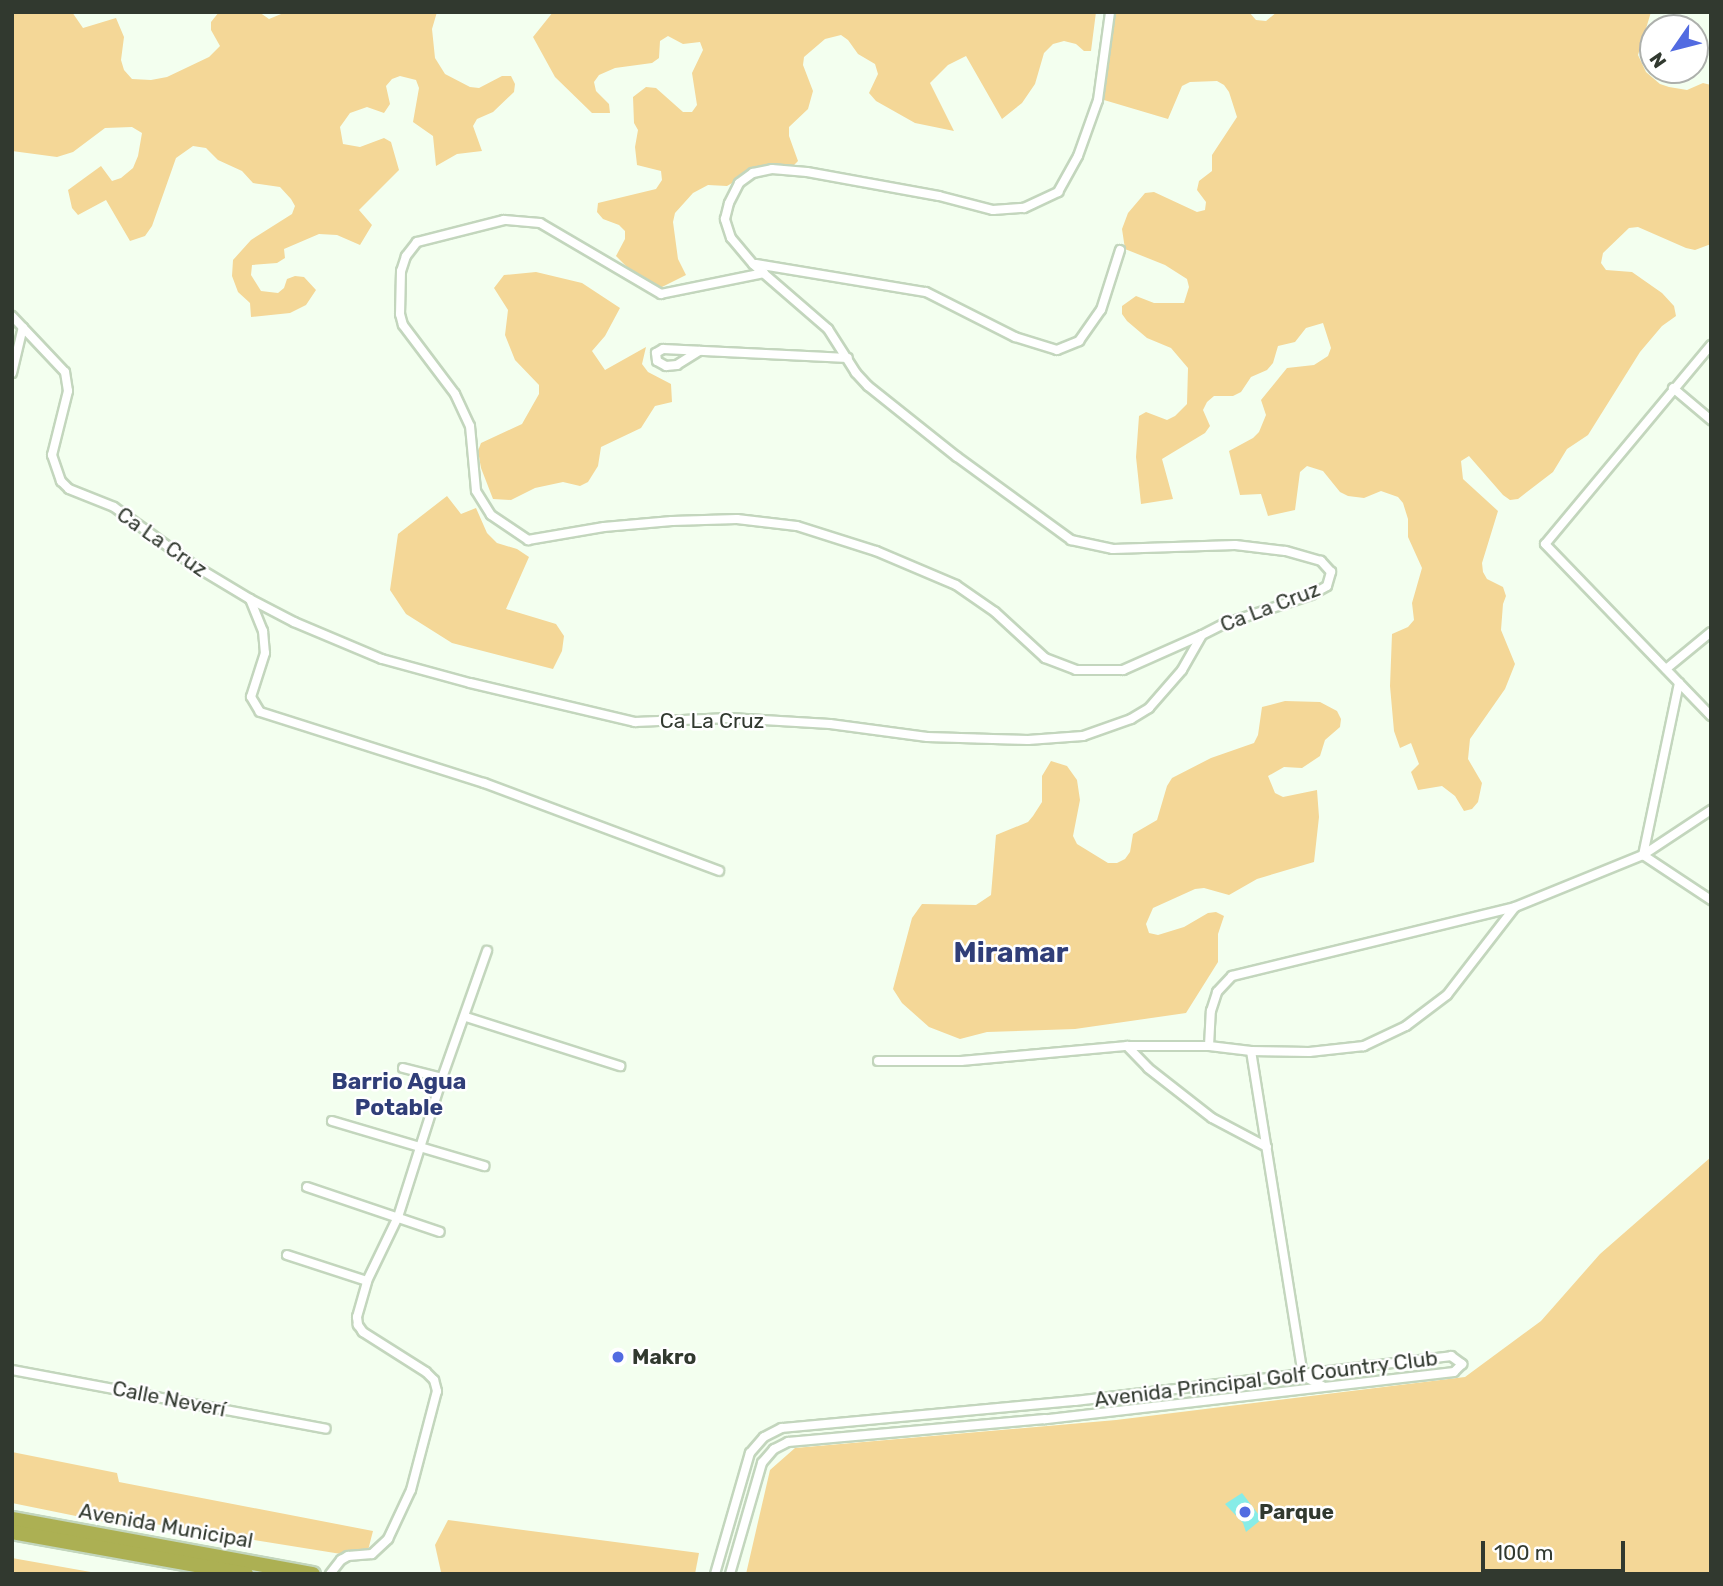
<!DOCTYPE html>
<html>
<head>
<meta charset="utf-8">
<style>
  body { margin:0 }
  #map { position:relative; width:1723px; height:1586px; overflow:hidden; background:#f3ffef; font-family:Rubik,sans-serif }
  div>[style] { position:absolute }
  .green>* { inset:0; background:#f4d797 }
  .water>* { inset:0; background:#87ece7 }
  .roads { filter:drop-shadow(2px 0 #c3d6bd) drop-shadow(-2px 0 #c3d6bd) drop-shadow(0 2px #c3d6bd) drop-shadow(0 -2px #c3d6bd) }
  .minor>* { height:8px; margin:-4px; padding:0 4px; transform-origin:4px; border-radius:4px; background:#fff }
  .trunk>* { height:14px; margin:-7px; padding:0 7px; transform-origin:7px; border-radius:7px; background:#acb053 }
  .dots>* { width:19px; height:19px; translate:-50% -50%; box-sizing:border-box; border:4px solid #fff; border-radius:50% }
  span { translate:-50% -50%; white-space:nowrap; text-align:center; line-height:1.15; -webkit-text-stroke:5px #fff; paint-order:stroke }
  .street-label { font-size:21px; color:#31392f }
  .poi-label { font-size:21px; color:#31392f; font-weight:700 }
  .left { translate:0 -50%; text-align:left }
  .neighbourhood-label { font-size:23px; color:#303e78; font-weight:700 }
  .district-label { font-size:28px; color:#303e78; font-weight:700 }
  .frame { position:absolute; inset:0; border:14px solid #31392f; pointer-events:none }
  .north { position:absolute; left:1639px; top:14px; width:70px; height:70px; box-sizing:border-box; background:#fff; border:2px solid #adb0ac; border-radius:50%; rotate:235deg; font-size:19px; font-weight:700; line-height:28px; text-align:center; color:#31392f }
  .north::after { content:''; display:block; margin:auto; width:24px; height:32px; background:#526be1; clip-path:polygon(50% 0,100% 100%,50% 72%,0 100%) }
  .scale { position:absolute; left:1481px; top:1541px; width:144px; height:32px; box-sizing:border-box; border:4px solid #31392f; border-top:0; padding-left:9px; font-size:21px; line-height:24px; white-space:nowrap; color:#31392f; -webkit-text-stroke:5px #fff; paint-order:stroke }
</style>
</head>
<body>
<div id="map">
  <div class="green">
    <div style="clip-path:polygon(12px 12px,72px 12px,83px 28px,116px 18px,124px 37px,121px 60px,124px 70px,132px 79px,151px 80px,167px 77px,209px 57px,220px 46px,211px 30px,211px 22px,219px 12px,259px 12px,269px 19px,286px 12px,437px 12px,432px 29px,435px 58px,445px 74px,470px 87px,479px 88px,502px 76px,511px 76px,515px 84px,514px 92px,493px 112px,477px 119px,473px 126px,482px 151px,457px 154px,436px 166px,433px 136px,413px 122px,419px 88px,416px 80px,400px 76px,392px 79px,386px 86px,390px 104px,384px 113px,367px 107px,350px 113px,340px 127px,343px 144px,360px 147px,384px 138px,391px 142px,399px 170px,359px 210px,372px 225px,360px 245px,337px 235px,319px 234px,284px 249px,285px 258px,277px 263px,252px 265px,251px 275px,261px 291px,278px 293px,284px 288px,287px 279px,295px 276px,304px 277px,316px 290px,306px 305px,290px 313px,251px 317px,250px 303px,238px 292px,232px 276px,233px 260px,251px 240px,292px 214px,295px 206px,291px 199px,280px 187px,253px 183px,242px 171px,218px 160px,206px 148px,193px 146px,176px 158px,152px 226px,145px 236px,130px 241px,106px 200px,78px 215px,72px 208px,68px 190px,101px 166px,112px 181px,121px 178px,133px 168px,138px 156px,142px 133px,132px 127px,105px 128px,73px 152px,57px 157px,12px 151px)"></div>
    <div style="clip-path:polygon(553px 12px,1096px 12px,1091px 51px,1084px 51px,1076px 44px,1064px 41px,1053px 44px,1044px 53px,1035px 84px,1022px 103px,1002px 119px,966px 56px,948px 65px,930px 83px,954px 131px,915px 123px,876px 101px,869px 93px,878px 74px,875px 64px,858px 54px,848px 40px,841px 35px,825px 39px,804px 57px,803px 65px,813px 91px,808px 109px,789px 127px,789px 136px,798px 161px,792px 167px,784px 164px,759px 167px,727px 186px,708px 185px,693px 193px,675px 213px,673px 222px,678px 259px,686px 275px,658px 289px,635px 275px,616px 256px,625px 239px,625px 231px,619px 225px,603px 219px,597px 212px,598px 203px,656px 189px,662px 180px,661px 171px,637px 165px,635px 147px,638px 130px,634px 123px,633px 97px,646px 87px,656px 88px,683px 112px,692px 112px,697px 105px,692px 73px,703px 50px,700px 42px,683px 44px,668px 36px,660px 41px,659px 58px,652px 63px,615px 68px,599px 75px,594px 82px,596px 91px,609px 104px,610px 113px,592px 113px,555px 77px,533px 37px)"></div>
    <div style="clip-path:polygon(1112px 12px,1249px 12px,1256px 20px,1266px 21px,1277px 12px,1651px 12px,1638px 55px,1646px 72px,1660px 84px,1669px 87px,1687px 90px,1703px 83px,1711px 85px,1711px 244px,1695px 250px,1686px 248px,1638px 227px,1629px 228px,1603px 253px,1601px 263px,1606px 270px,1632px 272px,1662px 293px,1674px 306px,1676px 316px,1662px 326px,1640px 352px,1588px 435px,1567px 449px,1553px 472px,1518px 499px,1510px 500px,1503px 495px,1469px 456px,1461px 461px,1463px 479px,1498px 511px,1482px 563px,1483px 572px,1487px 579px,1503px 587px,1506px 596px,1503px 604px,1501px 630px,1515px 664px,1505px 689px,1470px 739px,1468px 759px,1482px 783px,1478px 802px,1472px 809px,1464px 811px,1455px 796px,1442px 786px,1418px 790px,1411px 772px,1419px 764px,1411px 743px,1400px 748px,1394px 731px,1390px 686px,1392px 634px,1408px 627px,1414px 620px,1412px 603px,1422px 568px,1408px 537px,1408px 519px,1403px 503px,1398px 497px,1381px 491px,1364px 498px,1348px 496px,1340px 492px,1323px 471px,1307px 466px,1300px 472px,1295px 510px,1268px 516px,1261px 494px,1240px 495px,1229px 451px,1253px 438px,1259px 432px,1266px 415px,1261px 400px,1287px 368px,1314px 365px,1328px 356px,1331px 348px,1323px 323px,1306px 328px,1295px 342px,1278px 346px,1273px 363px,1267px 370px,1251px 377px,1241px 392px,1233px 396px,1214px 396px,1207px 402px,1203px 410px,1210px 426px,1205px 433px,1162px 459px,1173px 499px,1141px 504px,1136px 457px,1139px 416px,1146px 412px,1167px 420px,1175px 416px,1187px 404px,1188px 368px,1171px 348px,1147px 338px,1127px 321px,1122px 314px,1122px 306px,1136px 296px,1154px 303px,1184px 303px,1189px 287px,1187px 279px,1165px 265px,1125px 249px,1122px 229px,1128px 213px,1145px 193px,1154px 192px,1197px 212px,1205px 210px,1206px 202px,1197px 190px,1199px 181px,1212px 171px,1212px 155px,1237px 117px,1229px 92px,1224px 85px,1217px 81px,1190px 82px,1182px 86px,1168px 119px,1104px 100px)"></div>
    <div style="clip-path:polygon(536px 272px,582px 283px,620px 308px,605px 336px,592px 351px,605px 370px,646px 347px,642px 364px,648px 372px,671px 384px,672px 402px,655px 406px,641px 428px,601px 447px,598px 466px,588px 482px,580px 486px,563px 482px,535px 488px,511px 500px,493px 499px,481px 468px,478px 451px,481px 443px,522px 424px,539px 394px,539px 385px,515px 360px,505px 335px,508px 310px,494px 288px,504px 275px)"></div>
    <div style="clip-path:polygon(447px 496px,461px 514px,476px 508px,487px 533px,497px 543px,517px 549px,529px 557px,506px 609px,556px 624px,564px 636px,562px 651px,553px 669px,452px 643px,406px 614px,390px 590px,398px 534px)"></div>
    <div style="clip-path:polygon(1285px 701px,1320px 702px,1337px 711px,1341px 719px,1340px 727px,1325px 740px,1320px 756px,1302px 768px,1284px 767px,1268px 776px,1275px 793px,1283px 797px,1317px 790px,1319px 817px,1314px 862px,1257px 879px,1229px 895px,1204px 888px,1195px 889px,1153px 908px,1146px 924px,1149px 933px,1158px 935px,1184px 927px,1208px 913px,1216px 912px,1224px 916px,1218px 934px,1218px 962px,1186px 1013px,1075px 1029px,987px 1032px,960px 1039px,929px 1027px,902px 1003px,893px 989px,912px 918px,922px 904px,976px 905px,991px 895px,996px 835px,1028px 822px,1033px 816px,1042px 802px,1042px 776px,1051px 761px,1067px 766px,1077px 780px,1080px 800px,1073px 836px,1077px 844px,1108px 863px,1117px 863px,1125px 859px,1130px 852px,1133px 834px,1157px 820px,1167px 786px,1172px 778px,1211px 758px,1254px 743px,1258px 735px,1262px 707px)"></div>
    <div style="clip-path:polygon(1711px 1157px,1711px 1574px,746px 1574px,770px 1470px,795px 1448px,1116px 1420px,1465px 1377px,1541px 1321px,1600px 1254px)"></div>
    <div style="clip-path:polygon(12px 1452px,117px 1473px,119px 1482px,373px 1531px,366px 1558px,155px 1524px,125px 1526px,12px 1503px)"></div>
    <div style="clip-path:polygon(448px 1520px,699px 1553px,695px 1574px,444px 1574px,441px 1572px,435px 1545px)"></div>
    <div style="clip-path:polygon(12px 1558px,102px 1574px,12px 1574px)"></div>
  </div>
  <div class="water">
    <div style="clip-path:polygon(1242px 1493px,1262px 1519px,1246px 1532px,1243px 1523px,1225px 1504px)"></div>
  </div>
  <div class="roads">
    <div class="minor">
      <div style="left:756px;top:264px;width:172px;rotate:9.4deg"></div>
      <div style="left:926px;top:292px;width:100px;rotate:26.8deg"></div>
      <div style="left:1015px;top:337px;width:44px;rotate:17.2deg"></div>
      <div style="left:1057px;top:350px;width:24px;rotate:-22deg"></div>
      <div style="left:1079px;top:341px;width:38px;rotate:-55deg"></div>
      <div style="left:1101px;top:310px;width:63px;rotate:-72.4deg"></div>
      <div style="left:764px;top:273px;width:105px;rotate:168.5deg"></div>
      <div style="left:661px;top:294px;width:140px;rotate:-149.6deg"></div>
      <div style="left:540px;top:223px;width:36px;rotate:-175deg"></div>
      <div style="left:504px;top:220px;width:90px;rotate:165.8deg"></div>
      <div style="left:417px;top:242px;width:18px;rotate:128deg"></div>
      <div style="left:406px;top:256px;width:16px;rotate:108deg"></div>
      <div style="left:401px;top:271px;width:43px;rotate:91.3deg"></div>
      <div style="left:400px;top:314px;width:11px;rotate:75deg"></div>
      <div style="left:403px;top:325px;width:86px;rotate:53deg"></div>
      <div style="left:455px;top:394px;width:35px;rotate:65deg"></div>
      <div style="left:470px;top:426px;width:65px;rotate:84.7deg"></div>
      <div style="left:476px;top:491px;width:28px;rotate:58deg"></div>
      <div style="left:491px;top:515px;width:45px;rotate:34deg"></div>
      <div style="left:528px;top:540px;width:77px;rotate:-9.7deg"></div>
      <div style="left:604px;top:527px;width:68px;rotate:-5deg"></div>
      <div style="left:672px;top:521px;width:65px;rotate:-1.8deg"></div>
      <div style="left:737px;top:519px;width:60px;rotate:6.7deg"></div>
      <div style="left:797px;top:526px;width:83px;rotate:17.6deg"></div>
      <div style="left:876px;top:551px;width:87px;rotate:23deg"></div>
      <div style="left:956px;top:585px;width:47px;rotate:34.7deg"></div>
      <div style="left:995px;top:612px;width:68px;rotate:42.6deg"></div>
      <div style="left:1045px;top:658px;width:33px;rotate:21deg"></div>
      <div style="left:1076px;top:670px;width:47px"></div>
      <div style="left:1123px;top:670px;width:86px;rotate:-23.9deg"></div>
      <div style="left:12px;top:316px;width:77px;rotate:46.6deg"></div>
      <div style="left:65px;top:372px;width:19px;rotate:81deg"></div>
      <div style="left:68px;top:391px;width:66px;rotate:104deg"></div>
      <div style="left:52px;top:455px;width:28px;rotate:71deg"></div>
      <div style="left:61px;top:481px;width:11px;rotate:45deg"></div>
      <div style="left:69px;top:489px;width:48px;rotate:21.8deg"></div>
      <div style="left:114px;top:507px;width:100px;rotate:36.1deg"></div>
      <div style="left:195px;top:566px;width:64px;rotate:31deg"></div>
      <div style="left:250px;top:599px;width:50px;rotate:27.6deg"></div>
      <div style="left:294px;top:622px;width:95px;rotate:22.8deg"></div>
      <div style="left:382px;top:659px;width:91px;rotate:15.3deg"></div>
      <div style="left:470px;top:683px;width:170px;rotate:13.3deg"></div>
      <div style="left:635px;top:722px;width:95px;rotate:-2.4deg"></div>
      <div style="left:730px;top:718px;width:100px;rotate:3.4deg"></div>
      <div style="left:830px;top:724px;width:98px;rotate:7.6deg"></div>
      <div style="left:927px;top:737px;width:101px;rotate:1.7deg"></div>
      <div style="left:1028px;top:740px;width:55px;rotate:-4.2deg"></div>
      <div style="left:1083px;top:736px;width:51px;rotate:-19.5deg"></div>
      <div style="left:1131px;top:719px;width:21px;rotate:-31deg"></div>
      <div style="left:1149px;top:708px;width:50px;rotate:-49deg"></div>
      <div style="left:1182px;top:670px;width:40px;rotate:-60.3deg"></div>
      <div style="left:1202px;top:635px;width:25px;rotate:-27deg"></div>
      <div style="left:1224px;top:624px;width:92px;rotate:-18.4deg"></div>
      <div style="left:1311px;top:595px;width:18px;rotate:-29deg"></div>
      <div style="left:1327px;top:586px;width:15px;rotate:-74deg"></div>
      <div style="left:1331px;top:572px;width:15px;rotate:-132deg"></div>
      <div style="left:1321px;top:561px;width:37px;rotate:-164deg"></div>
      <div style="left:1285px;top:551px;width:50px;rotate:-173.2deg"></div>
      <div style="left:1235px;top:545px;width:122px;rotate:178.1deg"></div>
      <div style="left:1113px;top:549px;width:43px;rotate:-167.9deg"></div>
      <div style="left:1071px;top:540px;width:141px;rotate:-143.9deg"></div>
      <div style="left:957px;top:457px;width:114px;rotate:-141.4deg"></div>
      <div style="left:868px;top:386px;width:18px;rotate:-133deg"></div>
      <div style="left:856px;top:373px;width:52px;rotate:-122.5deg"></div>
      <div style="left:828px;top:329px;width:99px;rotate:-139.1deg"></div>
      <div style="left:753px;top:264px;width:34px;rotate:-130deg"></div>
      <div style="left:731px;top:238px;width:20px;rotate:-108deg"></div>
      <div style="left:725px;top:219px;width:16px;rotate:-76deg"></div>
      <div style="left:729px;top:203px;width:22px;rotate:-63deg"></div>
      <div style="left:739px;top:183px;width:17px;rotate:-36deg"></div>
      <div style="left:753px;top:173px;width:19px;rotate:-12deg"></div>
      <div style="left:772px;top:169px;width:35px;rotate:5deg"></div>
      <div style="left:807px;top:172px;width:134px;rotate:10.3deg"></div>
      <div style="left:939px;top:196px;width:56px;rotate:14.5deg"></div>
      <div style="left:993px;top:210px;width:31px;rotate:-4deg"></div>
      <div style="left:1024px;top:208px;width:38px;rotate:-25deg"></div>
      <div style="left:1058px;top:192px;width:41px;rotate:-60.9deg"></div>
      <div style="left:1078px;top:156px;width:59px;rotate:-70.3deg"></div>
      <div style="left:1098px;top:100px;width:89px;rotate:-82.2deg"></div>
      <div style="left:1711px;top:345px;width:259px;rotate:129.8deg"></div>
      <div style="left:1545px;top:544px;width:239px;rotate:46deg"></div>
      <div style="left:699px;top:351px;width:26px;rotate:148deg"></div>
      <div style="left:677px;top:365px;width:11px;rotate:175deg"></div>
      <div style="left:666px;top:366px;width:10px;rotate:-151deg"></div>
      <div style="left:657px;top:361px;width:8px;rotate:-97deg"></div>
      <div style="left:656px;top:353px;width:8px;rotate:-30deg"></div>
      <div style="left:663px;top:349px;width:185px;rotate:2.8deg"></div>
      <div style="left:12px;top:373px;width:47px;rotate:-76.6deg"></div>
      <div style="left:1673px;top:388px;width:50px;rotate:40.1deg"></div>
      <div style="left:250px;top:599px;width:35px;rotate:68deg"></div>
      <div style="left:263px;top:631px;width:22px;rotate:85deg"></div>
      <div style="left:265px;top:653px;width:46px;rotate:107.7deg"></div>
      <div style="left:251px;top:697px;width:17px;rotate:59deg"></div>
      <div style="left:260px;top:712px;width:235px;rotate:17.6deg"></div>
      <div style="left:484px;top:783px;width:251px;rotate:20.5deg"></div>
      <div style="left:1666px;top:669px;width:58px;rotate:-39.4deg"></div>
      <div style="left:1679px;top:683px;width:176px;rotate:101.8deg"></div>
      <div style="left:1643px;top:855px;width:82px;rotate:33.5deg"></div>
      <div style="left:1515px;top:907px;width:111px;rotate:127.7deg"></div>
      <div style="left:1447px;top:995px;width:51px;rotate:142.9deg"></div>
      <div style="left:1406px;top:1026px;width:47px;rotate:154.5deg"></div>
      <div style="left:1364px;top:1046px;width:55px;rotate:173.8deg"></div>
      <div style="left:1309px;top:1052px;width:58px;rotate:-179deg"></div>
      <div style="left:1251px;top:1051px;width:42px;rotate:-173.2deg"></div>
      <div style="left:1209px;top:1046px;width:35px;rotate:-87deg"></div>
      <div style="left:1211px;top:1011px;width:20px;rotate:-72deg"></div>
      <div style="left:1217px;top:992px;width:22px;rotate:-47deg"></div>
      <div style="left:1232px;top:976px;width:291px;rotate:-13.7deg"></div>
      <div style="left:1515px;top:907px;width:138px;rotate:-22.1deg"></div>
      <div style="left:1643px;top:855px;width:82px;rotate:-33.5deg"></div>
      <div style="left:466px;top:1017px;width:162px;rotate:17.7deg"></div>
      <div style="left:1127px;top:1046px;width:30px;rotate:46deg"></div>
      <div style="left:1148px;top:1068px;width:81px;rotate:38deg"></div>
      <div style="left:1212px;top:1118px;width:62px;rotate:27.8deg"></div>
      <div style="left:1251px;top:1051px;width:329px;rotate:80.9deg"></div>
      <div style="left:1303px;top:1376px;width:22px;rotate:27deg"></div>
      <div style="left:878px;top:1061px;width:83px"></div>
      <div style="left:961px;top:1061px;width:167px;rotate:-5.2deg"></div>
      <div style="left:1127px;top:1046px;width:82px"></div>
      <div style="left:403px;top:1068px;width:40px;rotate:14.4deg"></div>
      <div style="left:332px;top:1121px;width:159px;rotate:16.5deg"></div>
      <div style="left:307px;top:1187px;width:140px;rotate:18.7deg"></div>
      <div style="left:287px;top:1255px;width:84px;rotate:18deg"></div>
      <div style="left:367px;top:1281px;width:71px;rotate:-64.2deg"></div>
      <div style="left:398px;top:1217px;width:146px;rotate:-72.4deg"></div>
      <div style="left:442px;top:1078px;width:135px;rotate:-70.5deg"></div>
      <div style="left:12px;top:1370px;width:319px;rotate:10.6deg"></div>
      <div style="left:330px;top:1574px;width:18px;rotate:-52deg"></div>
      <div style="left:341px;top:1560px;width:8px;rotate:-30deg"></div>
      <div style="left:348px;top:1556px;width:24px;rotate:-5deg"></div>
      <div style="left:372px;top:1554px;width:22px;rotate:-43deg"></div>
      <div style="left:388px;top:1539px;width:54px;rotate:-64.9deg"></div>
      <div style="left:411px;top:1490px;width:102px;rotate:-75.3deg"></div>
      <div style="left:437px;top:1391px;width:11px;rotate:-105deg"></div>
      <div style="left:434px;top:1380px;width:11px;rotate:-135deg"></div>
      <div style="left:426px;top:1372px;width:75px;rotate:-147.6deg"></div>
      <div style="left:363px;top:1332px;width:9px;rotate:-126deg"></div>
      <div style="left:358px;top:1325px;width:8px;rotate:-97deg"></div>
      <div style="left:357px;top:1317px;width:37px;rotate:-74deg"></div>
      <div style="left:715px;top:1574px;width:126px;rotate:-73.9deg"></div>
      <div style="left:750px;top:1453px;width:21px;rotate:-49deg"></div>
      <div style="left:764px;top:1437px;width:20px;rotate:-27deg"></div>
      <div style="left:782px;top:1428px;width:294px;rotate:-5.3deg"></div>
      <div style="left:1075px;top:1401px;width:379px;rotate:-6.8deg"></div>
      <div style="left:1451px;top:1356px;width:14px;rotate:36deg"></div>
      <div style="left:1462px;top:1364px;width:11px;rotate:135deg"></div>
      <div style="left:1454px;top:1372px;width:412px;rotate:173.4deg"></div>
      <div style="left:1045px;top:1419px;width:258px;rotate:174.9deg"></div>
      <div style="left:788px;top:1442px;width:16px;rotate:153deg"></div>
      <div style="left:774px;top:1449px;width:18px;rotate:131deg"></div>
      <div style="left:762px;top:1463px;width:116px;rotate:106.1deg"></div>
    </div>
    <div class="trunk">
      <div style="left:12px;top:1519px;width:306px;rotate:10.4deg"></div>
      <div style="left:12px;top:1532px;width:238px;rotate:10.2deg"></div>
    </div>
  </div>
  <div class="dots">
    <div style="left:618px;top:1357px;background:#526be1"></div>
    <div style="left:1245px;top:1512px;background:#526be1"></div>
  </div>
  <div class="street-label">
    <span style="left:162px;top:542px;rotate:35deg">Ca La Cruz</span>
    <span style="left:1270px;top:607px;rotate:-21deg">Ca La Cruz</span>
    <span style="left:712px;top:721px">Ca La Cruz</span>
    <span style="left:1266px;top:1379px;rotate:-7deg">Avenida Principal Golf Country Club</span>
    <span style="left:169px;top:1399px;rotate:11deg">Calle Neverí</span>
    <span style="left:166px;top:1526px;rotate:10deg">Avenida Municipal</span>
  </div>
  <div class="poi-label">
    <span class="left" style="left:632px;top:1357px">Makro</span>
    <span class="left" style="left:1259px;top:1512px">Parque</span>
  </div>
  <div class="neighbourhood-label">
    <span style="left:399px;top:1094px">Barrio Agua<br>Potable</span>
  </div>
  <div class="district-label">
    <span style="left:1011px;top:953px">Miramar</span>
  </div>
  <div class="frame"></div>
  <div class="north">N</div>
  <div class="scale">100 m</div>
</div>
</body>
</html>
